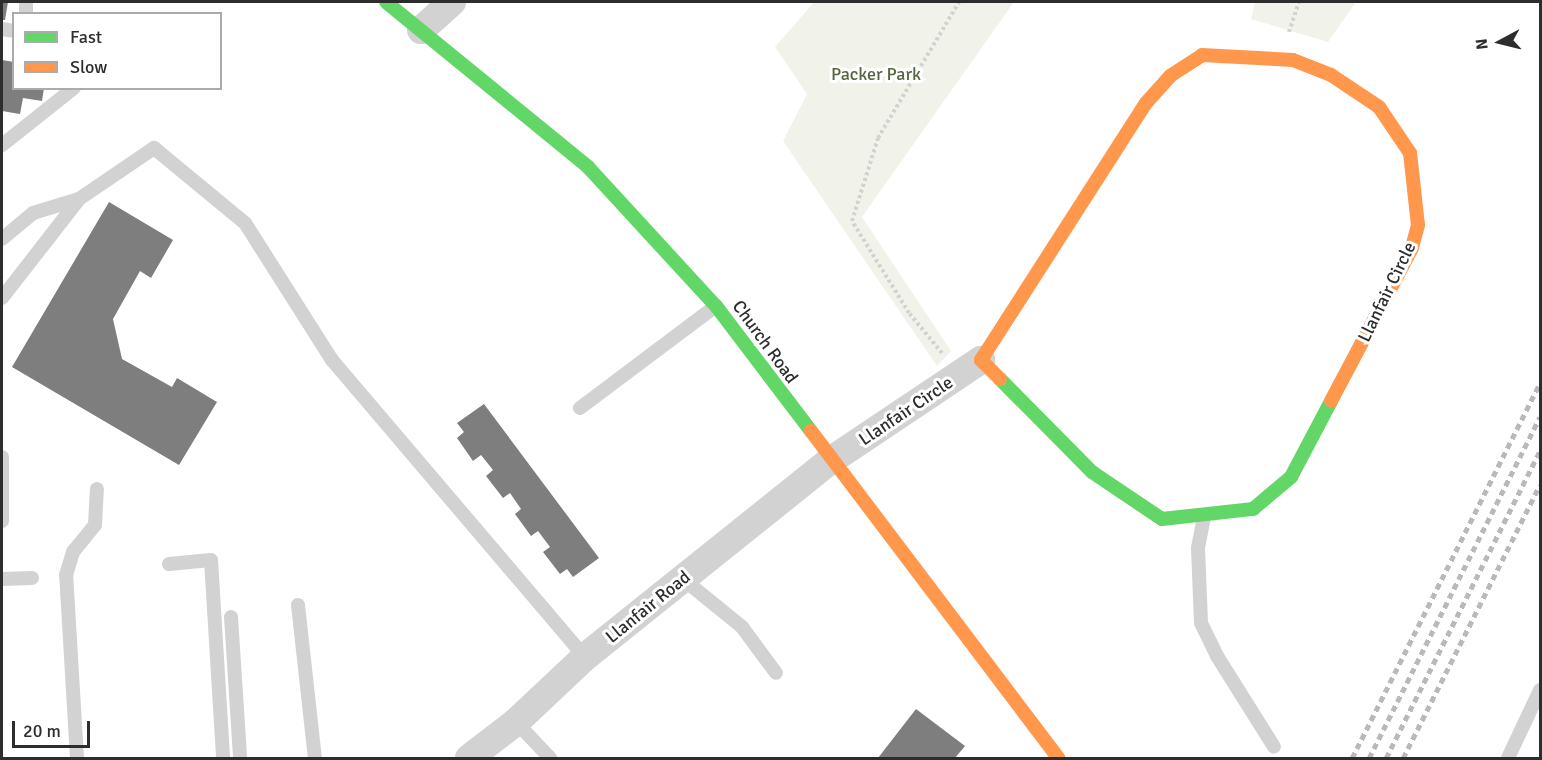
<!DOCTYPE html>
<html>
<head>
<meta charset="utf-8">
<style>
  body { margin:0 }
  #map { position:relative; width:1542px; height:760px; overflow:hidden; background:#fff; font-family:Signika,sans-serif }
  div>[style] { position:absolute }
  .green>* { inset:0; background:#f1f3eb }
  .building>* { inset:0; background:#7e7e7e }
  .path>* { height:4px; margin-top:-2px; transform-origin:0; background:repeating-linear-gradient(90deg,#d2d2d2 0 3px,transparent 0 6px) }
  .lane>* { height:14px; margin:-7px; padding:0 7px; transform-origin:7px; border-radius:7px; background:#d2d2d2 }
  .street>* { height:28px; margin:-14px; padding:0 14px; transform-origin:14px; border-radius:14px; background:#d2d2d2 }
  .fast>* { height:14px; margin:-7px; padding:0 7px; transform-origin:7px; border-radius:7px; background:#63d668 }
  .slow>* { height:14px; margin:-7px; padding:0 7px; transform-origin:7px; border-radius:7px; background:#ff974d }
  .rail>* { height:4.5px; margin-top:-2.25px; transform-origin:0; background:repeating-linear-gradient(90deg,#b9b9b9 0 6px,transparent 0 10.5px) }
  span { translate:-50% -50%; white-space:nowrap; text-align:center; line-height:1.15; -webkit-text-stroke:6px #fff; paint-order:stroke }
  .park-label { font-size:18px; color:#55653d }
  .street-label { font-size:18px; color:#2d2d2d }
  .frame { position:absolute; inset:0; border:3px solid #2d2d2d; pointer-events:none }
  .legend { position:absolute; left:12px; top:12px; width:210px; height:78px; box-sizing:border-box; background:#fff; border:2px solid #ababab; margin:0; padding:8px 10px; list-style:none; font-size:18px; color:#2d2d2d }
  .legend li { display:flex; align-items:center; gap:12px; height:30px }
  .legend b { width:30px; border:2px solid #ababab }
  .north { position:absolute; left:1470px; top:12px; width:60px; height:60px; -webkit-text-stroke:4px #fff; paint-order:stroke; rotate:263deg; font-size:16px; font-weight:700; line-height:24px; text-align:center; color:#2d2d2d }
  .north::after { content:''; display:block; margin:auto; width:21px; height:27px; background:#2d2d2d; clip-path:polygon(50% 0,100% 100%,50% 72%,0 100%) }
  .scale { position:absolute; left:12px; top:721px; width:78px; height:27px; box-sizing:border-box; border:3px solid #2d2d2d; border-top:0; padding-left:8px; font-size:18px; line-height:21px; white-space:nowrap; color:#2d2d2d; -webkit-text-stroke:4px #fff; paint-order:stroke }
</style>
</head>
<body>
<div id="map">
  <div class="green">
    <div style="clip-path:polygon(814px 2px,1014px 2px,862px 217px,951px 351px,937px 366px,783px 141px,807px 94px,775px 47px)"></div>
    <div style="clip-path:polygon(1255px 2px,1356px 2px,1328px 42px,1251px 19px)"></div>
  </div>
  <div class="building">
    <div style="clip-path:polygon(2px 2px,8px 2px,5px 20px,2px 20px)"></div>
    <div style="clip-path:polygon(2px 60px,14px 62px,14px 88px,44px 88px,42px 101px,23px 98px,20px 114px,2px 111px)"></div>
    <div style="clip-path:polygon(109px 202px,173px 240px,151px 278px,140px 271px,113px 319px,122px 359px,172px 387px,177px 378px,217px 402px,179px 465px,12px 367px)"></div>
    <div style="clip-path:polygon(484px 404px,599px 558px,573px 577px,567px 569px,560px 574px,543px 552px,550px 547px,538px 531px,531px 536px,515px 514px,521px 509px,510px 493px,503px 498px,486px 476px,493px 470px,481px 455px,473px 461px,457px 438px,464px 432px,457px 423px)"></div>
    <div style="clip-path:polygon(916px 709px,965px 746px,955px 758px,878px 758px)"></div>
  </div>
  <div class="path">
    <div style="left:1289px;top:32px;width:32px;rotate:-72deg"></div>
    <div style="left:942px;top:353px;width:52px;rotate:-129.5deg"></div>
    <div style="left:909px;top:313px;width:108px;rotate:-121.8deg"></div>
    <div style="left:852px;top:221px;width:87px;rotate:-72.6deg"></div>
    <div style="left:878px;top:138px;width:158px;rotate:-59.2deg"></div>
  </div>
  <div class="lane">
    <div style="left:26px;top:14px;width:12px;rotate:-90deg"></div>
    <div style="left:2px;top:29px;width:12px;rotate:9deg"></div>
    <div style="left:2px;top:145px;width:92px;rotate:-38.4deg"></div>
    <div style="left:2px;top:239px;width:40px;rotate:-40deg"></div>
    <div style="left:33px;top:213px;width:48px;rotate:-16.9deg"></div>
    <div style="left:2px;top:298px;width:125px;rotate:-52.1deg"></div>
    <div style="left:79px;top:199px;width:91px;rotate:-34.2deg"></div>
    <div style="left:154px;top:148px;width:118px;rotate:39.5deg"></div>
    <div style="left:245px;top:223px;width:162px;rotate:57.6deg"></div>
    <div style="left:332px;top:360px;width:390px;rotate:49.6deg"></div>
    <div style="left:580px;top:408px;width:170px;rotate:-36.9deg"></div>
    <div style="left:2px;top:457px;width:64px;rotate:90deg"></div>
    <div style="left:1204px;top:517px;width:32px;rotate:101deg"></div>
    <div style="left:1198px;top:548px;width:75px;rotate:87.7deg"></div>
    <div style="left:1201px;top:623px;width:37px;rotate:64deg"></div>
    <div style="left:1217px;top:656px;width:107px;rotate:57.9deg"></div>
    <div style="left:169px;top:564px;width:42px;rotate:-5.4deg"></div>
    <div style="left:211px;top:560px;width:198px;rotate:86.5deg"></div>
    <div style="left:2px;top:579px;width:30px;rotate:-2deg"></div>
    <div style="left:683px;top:579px;width:76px;rotate:39.1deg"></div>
    <div style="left:742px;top:627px;width:57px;rotate:53.5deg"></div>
    <div style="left:298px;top:605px;width:154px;rotate:83.7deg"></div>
    <div style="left:231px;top:617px;width:141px;rotate:86.3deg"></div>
    <div style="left:516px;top:722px;width:50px;rotate:46.6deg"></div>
    <div style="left:77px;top:758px;width:183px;rotate:-93.4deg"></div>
    <div style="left:66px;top:575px;width:24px;rotate:-73deg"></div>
    <div style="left:73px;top:552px;width:35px;rotate:-51deg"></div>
    <div style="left:95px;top:525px;width:36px;rotate:-87deg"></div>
    <div style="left:1508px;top:758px;width:75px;rotate:-64.8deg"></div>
  </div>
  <div class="street">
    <div style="left:421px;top:30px;width:42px;rotate:-42.1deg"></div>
    <div style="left:469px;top:758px;width:59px;rotate:-37.5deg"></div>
    <div style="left:516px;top:722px;width:95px;rotate:-43.3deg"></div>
    <div style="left:585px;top:657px;width:314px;rotate:-38.7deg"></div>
    <div style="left:830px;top:461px;width:182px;rotate:-33.8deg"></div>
  </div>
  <div class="fast">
    <div style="left:386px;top:2px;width:261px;rotate:39.2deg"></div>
    <div style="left:588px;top:167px;width:189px;rotate:47.4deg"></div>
    <div style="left:716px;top:306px;width:157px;rotate:52.8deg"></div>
    <div style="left:1000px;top:379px;width:131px;rotate:45.3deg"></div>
    <div style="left:1092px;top:472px;width:84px;rotate:33.9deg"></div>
    <div style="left:1162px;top:519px;width:92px;rotate:-6.3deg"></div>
    <div style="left:1253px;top:509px;width:50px;rotate:-40.1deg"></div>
    <div style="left:1291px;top:477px;width:86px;rotate:-62.2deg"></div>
  </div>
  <div class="slow">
    <div style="left:1202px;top:55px;width:91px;rotate:3.1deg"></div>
    <div style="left:1293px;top:60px;width:41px;rotate:21.5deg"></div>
    <div style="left:1331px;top:75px;width:58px;rotate:33.7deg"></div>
    <div style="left:1379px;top:107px;width:55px;rotate:56deg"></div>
    <div style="left:1410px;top:153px;width:72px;rotate:83.7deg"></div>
    <div style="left:1418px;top:225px;width:24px;rotate:105deg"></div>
    <div style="left:1412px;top:248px;width:173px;rotate:117.9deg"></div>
    <div style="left:1000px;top:379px;width:27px;rotate:-135deg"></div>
    <div style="left:981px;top:360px;width:305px;rotate:-57.3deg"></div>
    <div style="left:1146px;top:103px;width:36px;rotate:-48deg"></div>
    <div style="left:1170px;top:76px;width:38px;rotate:-33deg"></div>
    <div style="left:811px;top:431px;width:410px;rotate:52.9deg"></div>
  </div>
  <div class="rail">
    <div style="left:1352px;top:758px;width:420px;rotate:-63.4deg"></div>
    <div style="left:1369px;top:758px;width:381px;rotate:-63.4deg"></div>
    <div style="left:1386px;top:758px;width:344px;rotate:-63.4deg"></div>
    <div style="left:1403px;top:758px;width:305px;rotate:-63.4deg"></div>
  </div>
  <div class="park-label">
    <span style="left:876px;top:74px">Packer Park</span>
  </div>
  <div class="street-label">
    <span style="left:1387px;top:292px;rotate:-64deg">Llanfair Circle</span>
    <span style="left:765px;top:342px;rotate:54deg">Church Road</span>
    <span style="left:906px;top:411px;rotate:-34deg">Llanfair Circle</span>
    <span style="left:648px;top:607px;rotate:-39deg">Llanfair Road</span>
  </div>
  <div class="frame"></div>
  <ul class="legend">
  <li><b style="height:8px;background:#63d668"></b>Fast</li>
  <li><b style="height:8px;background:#ff974d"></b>Slow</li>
  </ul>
  <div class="north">N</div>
  <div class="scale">20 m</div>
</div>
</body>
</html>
